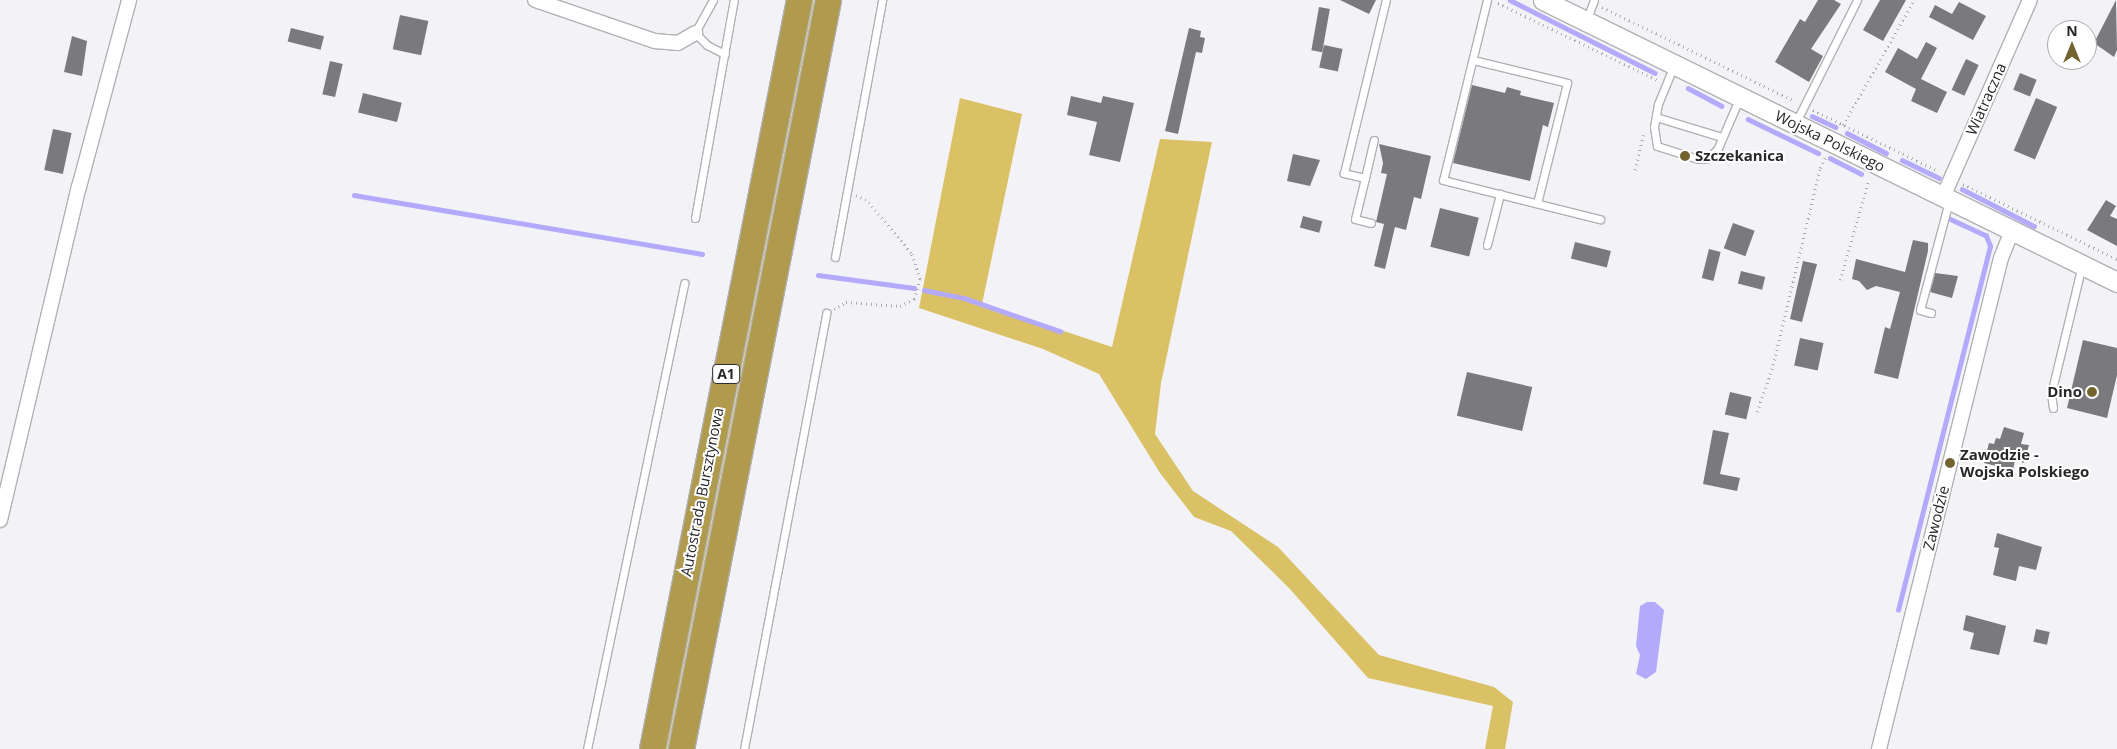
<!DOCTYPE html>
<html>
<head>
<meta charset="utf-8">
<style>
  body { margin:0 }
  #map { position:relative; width:2117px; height:749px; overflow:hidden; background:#f3f3f7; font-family:"Open Sans",sans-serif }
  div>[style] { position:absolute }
  .green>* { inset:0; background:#e8d48c }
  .forest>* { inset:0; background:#dac165 }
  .water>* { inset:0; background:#b3aafc }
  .stream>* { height:4.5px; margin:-2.25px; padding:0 2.25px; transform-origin:2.25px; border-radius:2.25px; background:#b3aafc }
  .building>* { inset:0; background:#7a797d; transform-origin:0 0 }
  .path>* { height:2.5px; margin-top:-1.25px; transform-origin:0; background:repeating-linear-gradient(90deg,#aaaaad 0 1px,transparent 0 5px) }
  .roads { filter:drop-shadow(1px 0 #b1b1b5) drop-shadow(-1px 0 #b1b1b5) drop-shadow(0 1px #b1b1b5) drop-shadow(0 -1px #b1b1b5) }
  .lane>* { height:7px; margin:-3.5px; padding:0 3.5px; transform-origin:3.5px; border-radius:3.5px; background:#fff }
  .street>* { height:14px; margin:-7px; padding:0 7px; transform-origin:7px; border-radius:7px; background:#fff }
  .secondary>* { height:19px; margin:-9.5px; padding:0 9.5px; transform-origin:9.5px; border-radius:9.5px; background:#fff }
  .highway>* { height:25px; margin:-12.5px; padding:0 12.5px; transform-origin:12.5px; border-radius:12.5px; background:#af9a4d }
  .dots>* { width:14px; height:14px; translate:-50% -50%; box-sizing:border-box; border:2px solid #fff; border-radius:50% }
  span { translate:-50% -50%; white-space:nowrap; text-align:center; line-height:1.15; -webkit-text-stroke:4px #fff; paint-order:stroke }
  .shield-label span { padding:1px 4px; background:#fff; border:1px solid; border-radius:4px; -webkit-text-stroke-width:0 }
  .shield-label { font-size:14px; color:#282829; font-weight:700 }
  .street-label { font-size:15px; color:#282829 }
  .poi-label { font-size:15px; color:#282829; font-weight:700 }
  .left { translate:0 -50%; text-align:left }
  .right { translate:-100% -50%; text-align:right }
  .north { position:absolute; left:2047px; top:20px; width:50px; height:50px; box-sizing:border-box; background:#fff; border:1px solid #a9a9a9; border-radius:50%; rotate:0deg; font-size:14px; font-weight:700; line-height:20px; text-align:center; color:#282829 }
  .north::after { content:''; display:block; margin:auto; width:18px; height:22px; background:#726431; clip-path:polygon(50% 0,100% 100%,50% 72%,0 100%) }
</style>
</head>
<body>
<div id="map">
  <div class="green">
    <div style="clip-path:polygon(809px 0,818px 0,672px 749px,661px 749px)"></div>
  </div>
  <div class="forest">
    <div style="clip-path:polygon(960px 98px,1022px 114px,982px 304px,1112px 347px,1160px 139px,1212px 142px,1161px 383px,1155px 434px,1193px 491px,1278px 547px,1379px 655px,1494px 687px,1513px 702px,1505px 749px,1485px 749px,1493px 706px,1368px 678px,1289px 588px,1231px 531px,1194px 517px,1160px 473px,1099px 374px,1043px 349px,919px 308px)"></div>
  </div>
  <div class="water">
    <div style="clip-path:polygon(1647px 602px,1655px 602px,1664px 610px,1656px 672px,1646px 679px,1636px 674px,1640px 655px,1636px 646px,1640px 606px)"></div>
  </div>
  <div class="stream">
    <div style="left:1510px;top:0;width:162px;rotate:26.7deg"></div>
    <div style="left:1688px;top:88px;width:38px;rotate:28deg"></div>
    <div style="left:1812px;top:116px;width:26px;rotate:25deg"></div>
    <div style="left:1748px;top:119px;width:78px;rotate:25.9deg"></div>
    <div style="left:1847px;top:133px;width:44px;rotate:27.1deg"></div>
    <div style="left:1830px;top:158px;width:35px;rotate:27deg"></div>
    <div style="left:1902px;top:160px;width:41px;rotate:25.9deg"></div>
    <div style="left:1962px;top:189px;width:81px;rotate:27.2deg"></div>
    <div style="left:354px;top:195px;width:353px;rotate:9.6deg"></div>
    <div style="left:818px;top:275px;width:97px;rotate:7.7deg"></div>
    <div style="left:924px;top:290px;width:41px;rotate:11.3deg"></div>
    <div style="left:964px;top:298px;width:102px;rotate:19deg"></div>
    <div style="left:1898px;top:610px;width:375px;rotate:-75.8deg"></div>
    <div style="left:1990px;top:246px;width:11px;rotate:-112deg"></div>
    <div style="left:1986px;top:236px;width:40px;rotate:-155deg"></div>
  </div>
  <div class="building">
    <div style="clip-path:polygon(1340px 0,1376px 0,1369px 14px)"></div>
    <div style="clip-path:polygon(1818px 0,1834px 0,1841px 4px,1811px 49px,1823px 56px,1809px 82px,1775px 62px,1800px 19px,1805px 22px)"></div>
    <div style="clip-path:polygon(1880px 0,1906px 0,1883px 41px,1863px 30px)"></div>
    <div style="clip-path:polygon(2116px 0,2117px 50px,2114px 57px,2094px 43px)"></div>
    <div style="clip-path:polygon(1959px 2px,1986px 16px,1973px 40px,1929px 17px,1935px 5px,1952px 14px)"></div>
    <div style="left:1319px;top:7px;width:11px;height:44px;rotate:10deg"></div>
    <div style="left:400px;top:15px;width:29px;height:35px;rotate:12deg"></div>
    <div style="left:291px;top:28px;width:34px;height:14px;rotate:14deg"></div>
    <div style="clip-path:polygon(1189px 28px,1201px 31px,1200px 37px,1205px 38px,1202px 53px,1196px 52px,1178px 134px,1165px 131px)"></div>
    <div style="clip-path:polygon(72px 36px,87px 41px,82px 76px,64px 72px)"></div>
    <div style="clip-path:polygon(1926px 42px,1937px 48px,1921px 79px,1947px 92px,1937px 113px,1911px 101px,1916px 89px,1885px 72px,1898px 48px,1917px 59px)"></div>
    <div style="left:1324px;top:45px;width:19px;height:23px;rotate:12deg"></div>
    <div style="left:1966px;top:59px;width:14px;height:34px;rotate:25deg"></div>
    <div style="left:330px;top:61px;width:13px;height:34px;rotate:13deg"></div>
    <div style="left:2020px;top:73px;width:18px;height:18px;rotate:22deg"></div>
    <div style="clip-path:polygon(1472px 85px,1505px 93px,1507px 87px,1521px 91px,1520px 95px,1554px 103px,1548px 127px,1543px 125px,1530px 181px,1453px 163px)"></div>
    <div style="left:363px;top:93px;width:40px;height:20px;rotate:14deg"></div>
    <div style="clip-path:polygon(1071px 96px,1101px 103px,1103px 96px,1134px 103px,1120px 162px,1089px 155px,1097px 122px,1067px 115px)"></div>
    <div style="left:2036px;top:98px;width:23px;height:57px;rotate:23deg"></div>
    <div style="left:53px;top:129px;width:19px;height:42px;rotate:12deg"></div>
    <div style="clip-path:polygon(1379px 144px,1431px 156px,1421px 199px,1414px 197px,1406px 230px,1395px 227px,1385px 269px,1374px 266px,1384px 224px,1376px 222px,1387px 174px,1381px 173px,1383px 163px)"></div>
    <div style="clip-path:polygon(1293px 154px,1320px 160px,1310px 186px,1287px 181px)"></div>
    <div style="clip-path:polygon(2106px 200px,2116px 206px,2110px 216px,2117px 219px,2117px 246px,2087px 230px)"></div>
    <div style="left:1440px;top:208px;width:40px;height:40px;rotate:14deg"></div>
    <div style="left:1303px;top:216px;width:20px;height:12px;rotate:15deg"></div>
    <div style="left:1733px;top:223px;width:23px;height:27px;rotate:20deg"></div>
    <div style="clip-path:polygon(1913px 240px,1928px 243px,1928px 251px,1898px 379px,1874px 373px,1885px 327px,1890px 329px,1900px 292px,1876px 286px,1867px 290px,1859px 281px,1852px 279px,1856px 259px,1905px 272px)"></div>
    <div style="left:1575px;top:242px;width:37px;height:17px;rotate:14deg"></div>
    <div style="left:1709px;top:249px;width:12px;height:30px;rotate:14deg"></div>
    <div style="clip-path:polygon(1803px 261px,1817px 264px,1802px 322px,1790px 319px)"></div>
    <div style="left:1741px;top:271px;width:25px;height:13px;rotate:14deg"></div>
    <div style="clip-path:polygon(1935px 273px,1958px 276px,1952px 298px,1930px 292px)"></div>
    <div style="left:1800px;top:338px;width:24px;height:28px;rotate:12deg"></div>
    <div style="clip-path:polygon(2083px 340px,2117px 348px,2117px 375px,2107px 418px,2067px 408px)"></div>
    <div style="left:1467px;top:372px;width:67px;height:45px;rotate:13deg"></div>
    <div style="left:1730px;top:392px;width:22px;height:23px;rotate:13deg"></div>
    <div style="clip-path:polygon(2004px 427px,2024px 433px,2021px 444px,2029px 445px,2024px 463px,2015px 460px,2013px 470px,1984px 463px,1989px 443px,1994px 444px,1996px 438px,2000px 439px)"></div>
    <div style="clip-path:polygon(1713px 430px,1729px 433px,1720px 474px,1740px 478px,1737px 491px,1703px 484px)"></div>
    <div style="clip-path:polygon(1997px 533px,2042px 547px,2036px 570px,2019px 566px,2016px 581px,1993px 575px,1999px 548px,1994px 547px)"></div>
    <div style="clip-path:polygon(1966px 615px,2006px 626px,1999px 655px,1970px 649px,1974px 633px,1963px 630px)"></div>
    <div style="left:2036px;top:629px;width:14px;height:13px;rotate:12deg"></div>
  </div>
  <div class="path">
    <div style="left:1498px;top:3px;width:177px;rotate:25.8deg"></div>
    <div style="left:1602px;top:7px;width:215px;rotate:26deg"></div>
    <div style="left:1813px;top:110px;width:139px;rotate:26deg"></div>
    <div style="left:1843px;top:125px;width:144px;rotate:-60.4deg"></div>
    <div style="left:1635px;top:170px;width:36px;rotate:-77deg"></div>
    <div style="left:1963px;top:184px;width:171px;rotate:26deg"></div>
    <div style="left:1840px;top:280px;width:105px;rotate:-74deg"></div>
    <div style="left:834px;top:309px;width:14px;rotate:-30deg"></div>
    <div style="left:846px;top:302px;width:54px;rotate:4.2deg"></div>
    <div style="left:900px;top:306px;width:16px;rotate:-27deg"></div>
    <div style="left:914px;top:299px;width:21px;rotate:-73deg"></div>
    <div style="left:920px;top:279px;width:28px;rotate:-109deg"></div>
    <div style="left:911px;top:253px;width:70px;rotate:-130.3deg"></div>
    <div style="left:866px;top:200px;width:11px;rotate:-158deg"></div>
    <div style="left:1757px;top:412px;width:50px;rotate:-71.2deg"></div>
    <div style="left:1773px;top:365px;width:203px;rotate:-76.6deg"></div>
    <div style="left:1820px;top:168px;width:13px;rotate:-63deg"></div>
  </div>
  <div class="roads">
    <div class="lane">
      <div style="left:713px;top:0;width:38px;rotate:119deg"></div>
      <div style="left:695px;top:33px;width:17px;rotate:45deg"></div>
      <div style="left:707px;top:45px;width:20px;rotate:27deg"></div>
      <div style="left:1487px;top:0;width:185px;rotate:103.7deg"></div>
      <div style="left:1443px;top:180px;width:162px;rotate:14deg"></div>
      <div style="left:1586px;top:21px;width:22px;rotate:-69deg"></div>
      <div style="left:1473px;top:60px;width:97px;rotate:13.7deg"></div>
      <div style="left:1567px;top:83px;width:124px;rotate:104deg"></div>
      <div style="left:1674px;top:65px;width:42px;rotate:112.3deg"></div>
      <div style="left:1658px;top:104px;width:23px;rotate:100deg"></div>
      <div style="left:1654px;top:127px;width:19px;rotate:81deg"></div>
      <div style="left:1657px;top:146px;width:43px;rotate:17.6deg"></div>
      <div style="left:1698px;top:159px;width:11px;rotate:-5deg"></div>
      <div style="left:1709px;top:158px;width:13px;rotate:-48deg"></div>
      <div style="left:1718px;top:148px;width:53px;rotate:-66.8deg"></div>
      <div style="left:1656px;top:117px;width:69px;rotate:16.9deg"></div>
      <div style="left:1796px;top:122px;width:136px;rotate:-63.4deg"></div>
      <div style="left:1365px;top:178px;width:39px;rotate:-77deg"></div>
      <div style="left:695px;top:218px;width:221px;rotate:-79.9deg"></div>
      <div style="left:1371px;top:223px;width:16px;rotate:-166deg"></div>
      <div style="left:1355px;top:219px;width:42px;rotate:-76.3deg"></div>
      <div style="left:1365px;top:178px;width:22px;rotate:-167deg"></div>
      <div style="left:1344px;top:173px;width:178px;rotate:-76.4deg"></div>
      <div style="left:1487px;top:245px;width:53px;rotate:-75.7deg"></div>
      <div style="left:835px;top:257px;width:261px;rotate:-79.6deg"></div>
      <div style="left:1931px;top:313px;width:11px;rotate:-165deg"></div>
      <div style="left:1920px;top:310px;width:113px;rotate:-75.1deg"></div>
      <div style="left:2053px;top:408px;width:14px;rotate:-98deg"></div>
      <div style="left:2051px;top:394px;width:133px;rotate:-76.5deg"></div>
      <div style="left:587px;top:749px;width:476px;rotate:-78.2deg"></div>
      <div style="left:744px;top:749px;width:444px;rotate:-79.3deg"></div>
    </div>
    <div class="street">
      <div style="left:535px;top:0;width:127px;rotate:18.9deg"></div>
      <div style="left:655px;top:41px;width:23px;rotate:5deg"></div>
      <div style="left:678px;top:43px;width:20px;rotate:-30deg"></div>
      <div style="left:1943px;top:197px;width:215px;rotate:-66.2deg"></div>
      <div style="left:0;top:520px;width:342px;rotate:-76.7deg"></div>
      <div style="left:79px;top:187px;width:194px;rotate:-75deg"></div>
      <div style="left:1879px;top:749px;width:506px;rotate:-76.05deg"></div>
      <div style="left:2001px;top:258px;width:29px;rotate:-68deg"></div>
    </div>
    <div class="secondary">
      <div style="left:1543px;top:0;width:640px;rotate:26.16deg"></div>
    </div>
    <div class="highway">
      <div style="left:652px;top:749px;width:763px;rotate:-78.9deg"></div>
      <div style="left:681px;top:749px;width:763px;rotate:-78.9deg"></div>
    </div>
  </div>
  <div class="dots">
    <div style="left:1685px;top:156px;background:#726431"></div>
    <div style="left:2092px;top:392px;background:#726431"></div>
    <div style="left:1950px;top:463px;background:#726431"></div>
  </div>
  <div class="shield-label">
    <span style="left:726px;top:374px">A1</span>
  </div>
  <div class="street-label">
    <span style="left:1986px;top:99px;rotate:-66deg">Wiatraczna</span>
    <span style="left:1830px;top:141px;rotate:26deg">Wojska Polskiego</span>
    <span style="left:702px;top:492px;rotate:-79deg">Autostrada Bursztynowa</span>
    <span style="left:1936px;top:518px;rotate:-76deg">Zawodzie</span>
  </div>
  <div class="poi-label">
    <span class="left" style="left:1695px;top:156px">Szczekanica</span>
    <span class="right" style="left:2082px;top:392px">Dino</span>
    <span class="left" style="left:1960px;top:463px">Zawodzie -<br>Wojska Polskiego</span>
  </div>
  <div class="north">N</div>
</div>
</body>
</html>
